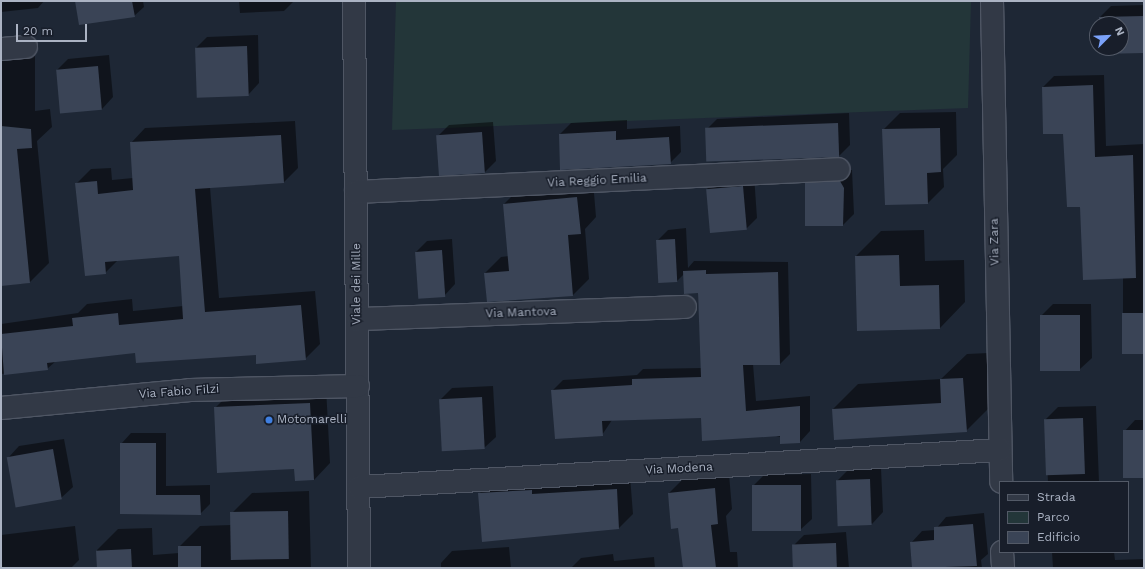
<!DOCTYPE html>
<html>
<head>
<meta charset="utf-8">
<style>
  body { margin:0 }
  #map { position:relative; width:1145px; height:569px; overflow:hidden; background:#1e2735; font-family:"Work Sans",sans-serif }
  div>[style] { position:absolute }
  .green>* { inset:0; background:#233639 }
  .shadow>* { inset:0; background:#0007 }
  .building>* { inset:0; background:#3a4456; transform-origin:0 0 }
  .roads { filter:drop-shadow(1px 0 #4f5664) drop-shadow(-1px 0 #4f5664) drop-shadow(0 1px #4f5664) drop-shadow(0 -1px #4f5664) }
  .minor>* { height:22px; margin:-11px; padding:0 11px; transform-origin:11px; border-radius:11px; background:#323946 }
  .dots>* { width:11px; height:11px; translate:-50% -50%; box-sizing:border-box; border:2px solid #181e2a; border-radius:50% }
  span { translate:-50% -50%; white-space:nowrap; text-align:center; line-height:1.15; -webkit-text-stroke:3px #181e2a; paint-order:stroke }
  .street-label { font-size:12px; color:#abb3c3 }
  .poi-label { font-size:12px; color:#abb3c3 }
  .left { translate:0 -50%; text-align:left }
  .frame { position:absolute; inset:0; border:2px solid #abb3c3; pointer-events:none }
  .legend { position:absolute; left:999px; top:481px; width:130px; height:72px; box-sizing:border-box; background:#181e2a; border:1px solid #535a67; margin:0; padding:5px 7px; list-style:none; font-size:12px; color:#abb3c3 }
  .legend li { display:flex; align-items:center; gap:8px; height:20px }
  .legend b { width:20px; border:1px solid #535a67 }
  .north { position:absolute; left:1089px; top:16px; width:40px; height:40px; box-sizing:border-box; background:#181e2a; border:1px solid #535a67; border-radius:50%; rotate:66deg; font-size:11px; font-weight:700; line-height:16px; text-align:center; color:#abb3c3 }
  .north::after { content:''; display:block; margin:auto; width:14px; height:18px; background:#7ba2f9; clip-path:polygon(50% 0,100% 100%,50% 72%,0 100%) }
  .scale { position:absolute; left:16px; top:24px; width:71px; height:18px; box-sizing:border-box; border:2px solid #abb3c3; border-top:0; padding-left:5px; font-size:12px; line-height:14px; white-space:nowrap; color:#abb3c3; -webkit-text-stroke:3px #181e2a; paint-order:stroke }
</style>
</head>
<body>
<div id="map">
  <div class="green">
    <div style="clip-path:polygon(396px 1px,971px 1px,968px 108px,392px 130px)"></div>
  </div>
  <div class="shadow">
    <div style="clip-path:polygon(1px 1px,44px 1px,38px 8px,1px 12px)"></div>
    <div style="clip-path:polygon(76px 1px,143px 1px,144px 7px,134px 16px)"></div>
    <div style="clip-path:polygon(239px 1px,294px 1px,284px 11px,240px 13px)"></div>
    <div style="clip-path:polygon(1144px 5px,1144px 52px,1100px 48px,1121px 48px,1121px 24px,1100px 24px,1100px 17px,1111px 6px)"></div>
    <div style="clip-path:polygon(258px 35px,259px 83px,248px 95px,196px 48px,207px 37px)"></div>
    <div style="clip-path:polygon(109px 55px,113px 97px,102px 109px,57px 70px,68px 59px)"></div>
    <div style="clip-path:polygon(1px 56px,35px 56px,35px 111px,50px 109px,52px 127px,37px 141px,49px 263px,29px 283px,1px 285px)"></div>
    <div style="clip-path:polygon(1104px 75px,1106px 146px,1144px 144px,1144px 353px,1123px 353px,1123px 277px,1081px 206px,1064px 133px,1043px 87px,1054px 76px)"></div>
    <div style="clip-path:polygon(956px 112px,957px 155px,943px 169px,944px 187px,928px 203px,886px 204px,884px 129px,900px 113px)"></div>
    <div style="clip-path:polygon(849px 113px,850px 145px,839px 156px,706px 130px,717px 119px)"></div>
    <div style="clip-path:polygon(627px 120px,627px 129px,680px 126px,681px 152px,670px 163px,560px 134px,571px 123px)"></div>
    <div style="clip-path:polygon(295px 121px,298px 168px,284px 182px,210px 187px,219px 298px,315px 291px,320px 344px,305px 359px,257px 353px,136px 352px,56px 361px,47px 369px,1px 374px,1px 324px,78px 313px,87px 304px,132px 299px,133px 311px,183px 306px,180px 255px,118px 260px,105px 273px,76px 184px,91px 169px,111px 168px,112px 180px,133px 178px,131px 143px,145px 128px)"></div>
    <div style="clip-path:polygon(493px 122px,496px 161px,485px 172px,438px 136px,449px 125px)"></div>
    <div style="clip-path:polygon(852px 170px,854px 214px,843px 225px,806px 225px,806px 184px,817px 172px)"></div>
    <div style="clip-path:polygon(754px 175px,757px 218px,746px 229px,707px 188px,718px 177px)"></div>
    <div style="clip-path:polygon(593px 181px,596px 217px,585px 229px,589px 279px,573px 295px,485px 273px,501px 257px,509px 256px,504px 204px,520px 188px)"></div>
    <div style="clip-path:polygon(686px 228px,688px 268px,694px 261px,788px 262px,790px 354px,780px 364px,753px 364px,756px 401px,810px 396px,810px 431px,800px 442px,701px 417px,612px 420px,602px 435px,552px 391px,563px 380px,637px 375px,643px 369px,702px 368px,698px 292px,684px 274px,677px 281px,659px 282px,657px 241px,668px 230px)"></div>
    <div style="clip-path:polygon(924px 230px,925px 261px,964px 260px,965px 302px,940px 328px,856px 256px,881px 231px)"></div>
    <div style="clip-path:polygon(452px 239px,455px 284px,444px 296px,416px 252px,427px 241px)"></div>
    <div style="clip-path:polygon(1053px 304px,1091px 304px,1092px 358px,1080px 369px,1041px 316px)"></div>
    <div style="clip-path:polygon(988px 353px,991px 406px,966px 431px,833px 409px,858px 384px,941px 379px,967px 354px)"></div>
    <div style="clip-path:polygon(493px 386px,496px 437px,484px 448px,440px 400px,452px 388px)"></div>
    <div style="clip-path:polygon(326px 387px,330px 463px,314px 480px,296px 480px,295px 468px,215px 408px,231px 392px)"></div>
    <div style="clip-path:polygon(1096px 406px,1099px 482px,1048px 482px,1045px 420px,1058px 407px)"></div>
    <div style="clip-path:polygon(1135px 420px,1144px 420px,1144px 477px,1124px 432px)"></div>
    <div style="clip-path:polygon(131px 433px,166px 433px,166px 486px,210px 485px,210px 504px,200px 514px,121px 513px,121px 444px)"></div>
    <div style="clip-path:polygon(64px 439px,73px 487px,61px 498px,8px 458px,19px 446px)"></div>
    <div style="clip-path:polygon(881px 468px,883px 512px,872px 524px,837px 481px,848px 470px)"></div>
    <div style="clip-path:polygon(729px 474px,732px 509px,726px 516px,730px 552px,737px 552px,738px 568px,684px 568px,679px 527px,669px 493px,683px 479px)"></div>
    <div style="clip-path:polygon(811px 474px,812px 519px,800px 530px,753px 486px,764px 475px)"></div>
    <div style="clip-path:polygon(630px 476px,633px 514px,619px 528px,480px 493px,493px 479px)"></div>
    <div style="clip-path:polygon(309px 491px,311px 568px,98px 568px,97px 550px,118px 529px,152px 528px,153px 555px,179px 553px,179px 547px,200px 526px,231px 525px,231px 514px,252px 493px)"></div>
    <div style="clip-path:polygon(984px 513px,988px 554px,981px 560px,982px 568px,913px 568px,911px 543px,922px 531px,935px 530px,946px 517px)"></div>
    <div style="clip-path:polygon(75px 526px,79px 560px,71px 568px,1px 568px,1px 535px)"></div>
    <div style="clip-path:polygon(846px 532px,849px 568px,795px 568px,793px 546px,804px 535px)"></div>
    <div style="clip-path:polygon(509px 547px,511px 568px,441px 568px,441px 563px,452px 551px)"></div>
    <div style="clip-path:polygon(1052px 552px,1114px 552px,1115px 560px,1144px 559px,1144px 568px,1053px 568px)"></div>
    <div style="clip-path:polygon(613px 554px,614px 561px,654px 557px,655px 568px,571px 568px,581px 558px)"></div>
  </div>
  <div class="building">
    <div style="clip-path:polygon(75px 1px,132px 1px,135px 17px,79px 25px)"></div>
    <div style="clip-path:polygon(1144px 16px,1144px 53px,1099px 54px,1099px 48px,1121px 48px,1121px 24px,1099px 24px,1099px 17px)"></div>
    <div style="left:247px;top:46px;width:50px;height:52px;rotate:88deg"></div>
    <div style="left:98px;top:66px;width:44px;height:42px;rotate:85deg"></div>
    <div style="clip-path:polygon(1093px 85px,1095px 157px,1133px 155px,1136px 278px,1083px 280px,1080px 207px,1067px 207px,1063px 134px,1043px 134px,1042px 87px)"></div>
    <div style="left:838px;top:123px;width:34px;height:133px;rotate:88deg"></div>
    <div style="clip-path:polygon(1px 126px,31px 129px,32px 148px,17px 149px,30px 283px,1px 286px)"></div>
    <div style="clip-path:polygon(940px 128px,941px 172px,927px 173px,928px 204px,885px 205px,882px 129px)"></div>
    <div style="clip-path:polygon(616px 131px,616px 140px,669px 137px,671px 164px,560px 170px,559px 134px)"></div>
    <div style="left:482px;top:132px;width:41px;height:46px;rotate:86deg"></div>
    <div style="clip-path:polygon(281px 135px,284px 183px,195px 189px,205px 312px,301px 305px,306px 360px,256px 364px,256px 355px,136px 363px,135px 353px,47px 363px,48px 370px,4px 375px,1px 334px,73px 326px,72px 318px,118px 313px,119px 325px,183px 319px,179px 256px,105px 262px,106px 274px,85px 276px,75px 183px,97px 181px,98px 194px,133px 190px,130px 142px)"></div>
    <div style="clip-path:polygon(840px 181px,844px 188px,843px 226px,805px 226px,805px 183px)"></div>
    <div style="left:743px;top:186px;width:44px;height:37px;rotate:85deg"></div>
    <div style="clip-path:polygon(577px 197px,581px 234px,568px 235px,573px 296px,487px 302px,484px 273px,509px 271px,503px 204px)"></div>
    <div style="left:675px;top:239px;width:43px;height:19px;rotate:87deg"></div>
    <div style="left:442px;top:250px;width:47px;height:27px;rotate:86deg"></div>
    <div style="clip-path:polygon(899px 255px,900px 286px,939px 285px,940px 329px,857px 331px,855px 256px)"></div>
    <div style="clip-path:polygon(706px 270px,706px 274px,778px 272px,780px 365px,743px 365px,746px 411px,800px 406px,800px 443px,780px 444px,780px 436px,702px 441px,701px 418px,602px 421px,603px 436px,555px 439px,551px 390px,632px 385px,632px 379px,701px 377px,698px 293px,684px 294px,683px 271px)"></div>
    <div style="left:1122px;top:313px;width:22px;height:41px"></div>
    <div style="left:1040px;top:315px;width:40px;height:56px"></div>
    <div style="clip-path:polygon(963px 378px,967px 432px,834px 440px,832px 409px,941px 403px,940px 379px)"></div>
    <div style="left:482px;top:397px;width:52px;height:43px;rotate:87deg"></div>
    <div style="clip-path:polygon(310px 403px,314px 480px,295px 481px,294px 469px,217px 473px,214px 407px)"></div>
    <div style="left:1083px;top:418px;width:56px;height:39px;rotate:88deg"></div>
    <div style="left:1144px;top:430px;width:48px;height:21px;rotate:90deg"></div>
    <div style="clip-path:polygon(120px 443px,156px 443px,156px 495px,200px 495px,201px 515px,120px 514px)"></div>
    <div style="left:53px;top:449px;width:51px;height:47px;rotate:80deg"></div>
    <div style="left:870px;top:479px;width:46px;height:34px;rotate:88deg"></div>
    <div style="left:801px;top:485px;width:46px;height:49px;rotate:90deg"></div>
    <div style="clip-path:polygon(715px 488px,718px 524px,711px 525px,716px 568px,683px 568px,678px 528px,671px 529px,668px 493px)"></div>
    <div style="clip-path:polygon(617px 489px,619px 529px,482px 542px,478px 493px,532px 490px,532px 494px)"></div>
    <div style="left:288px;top:511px;width:48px;height:58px;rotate:89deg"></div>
    <div style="clip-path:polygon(973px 524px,977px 566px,912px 568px,910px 542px,934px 540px,934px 527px)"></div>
    <div style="left:836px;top:543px;width:25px;height:44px;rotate:88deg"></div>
    <div style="left:201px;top:546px;width:22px;height:23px;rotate:90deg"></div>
    <div style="left:131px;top:549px;width:19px;height:35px;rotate:87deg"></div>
  </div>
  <div class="roads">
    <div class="minor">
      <div style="left:354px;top:1px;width:567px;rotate:89.49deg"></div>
      <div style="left:992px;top:1px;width:481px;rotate:88.9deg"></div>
      <div style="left:1px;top:49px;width:25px;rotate:-5deg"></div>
      <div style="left:356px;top:192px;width:483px;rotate:-2.7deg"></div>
      <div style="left:358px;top:319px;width:327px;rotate:-2.1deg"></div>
      <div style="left:1px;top:408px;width:190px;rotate:-5.4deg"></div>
      <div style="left:190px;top:390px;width:168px;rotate:-1.4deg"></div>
      <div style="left:359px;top:487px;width:642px;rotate:-3.3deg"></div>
      <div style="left:1002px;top:552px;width:16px;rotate:86deg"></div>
    </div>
  </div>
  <div class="dots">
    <div style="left:269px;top:420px;background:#3f7fe0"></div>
  </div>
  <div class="street-label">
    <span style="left:597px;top:181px;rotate:-3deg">Via Reggio Emilia</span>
    <span style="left:995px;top:242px;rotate:-91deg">Via Zara</span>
    <span style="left:357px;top:284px;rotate:-90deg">Viale dei Mille</span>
    <span style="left:521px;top:313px;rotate:-2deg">Via Mantova</span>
    <span style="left:179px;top:392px;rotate:-4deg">Via Fabio Filzi</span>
    <span style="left:679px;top:469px;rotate:-3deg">Via Modena</span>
  </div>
  <div class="poi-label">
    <span class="left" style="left:277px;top:420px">Motomarelli</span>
  </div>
  <div class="frame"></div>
  <ul class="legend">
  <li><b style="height:5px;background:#323946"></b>Strada</li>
  <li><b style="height:11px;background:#233639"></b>Parco</li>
  <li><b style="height:11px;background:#3a4456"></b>Edificio</li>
  </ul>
  <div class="north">N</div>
  <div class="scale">20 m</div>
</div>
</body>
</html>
